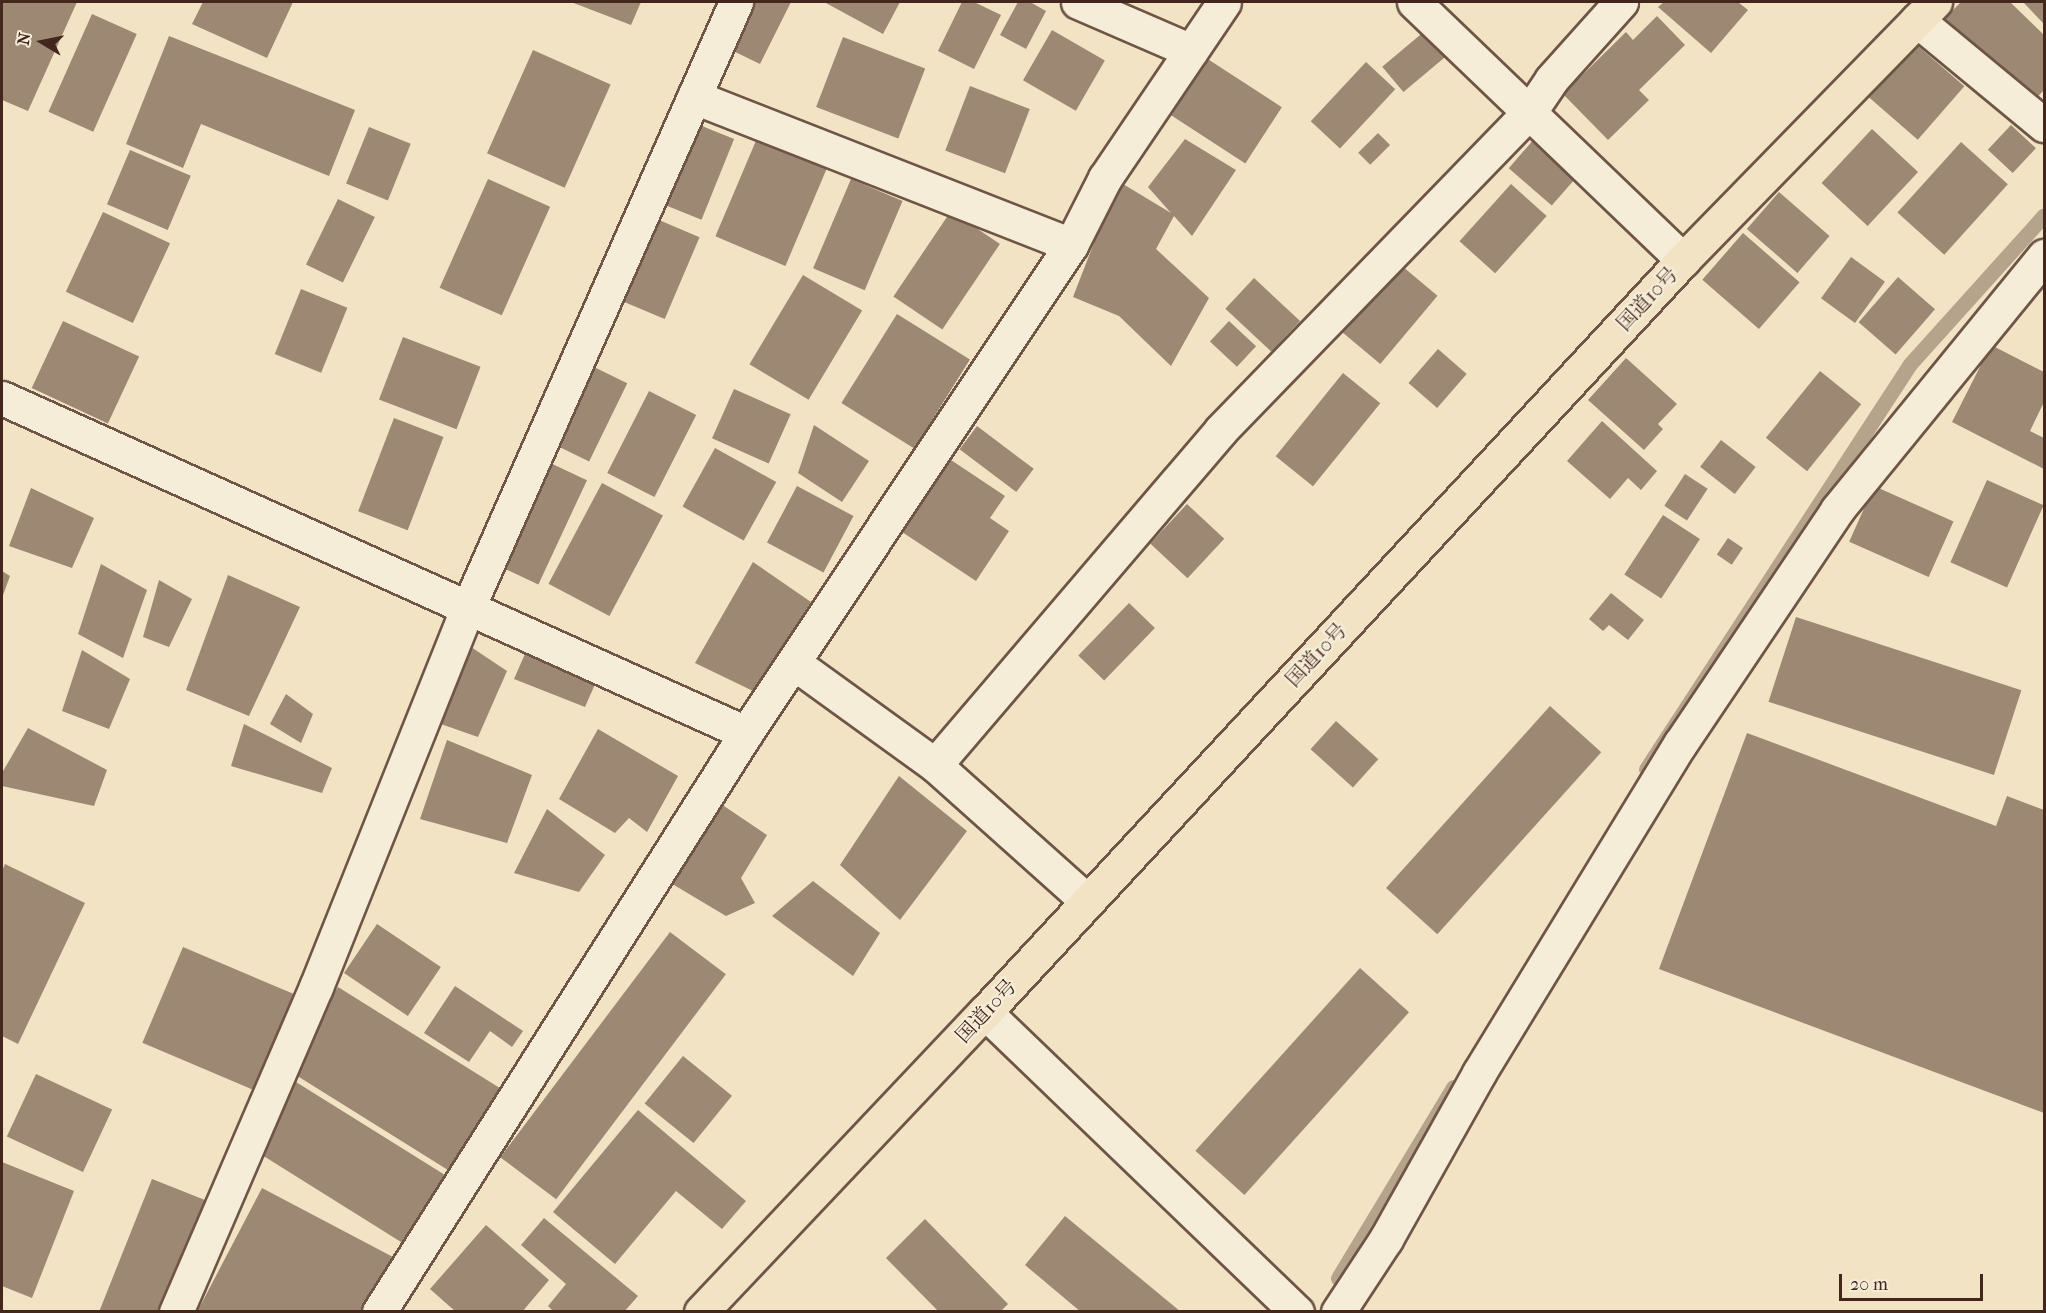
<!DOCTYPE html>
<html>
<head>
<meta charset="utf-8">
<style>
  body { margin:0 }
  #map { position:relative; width:2046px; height:1313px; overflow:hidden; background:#f1e3c4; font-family:"IM FELL French Canon","Noto Serif JP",serif }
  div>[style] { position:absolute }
  .stream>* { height:15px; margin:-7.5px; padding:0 7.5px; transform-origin:7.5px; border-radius:7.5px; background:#b6a38b }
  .building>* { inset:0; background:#9d8873; transform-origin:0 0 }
  .roads { filter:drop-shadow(2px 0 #6e5546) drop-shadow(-2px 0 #6e5546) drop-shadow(0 2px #6e5546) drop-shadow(0 -2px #6e5546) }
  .minor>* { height:33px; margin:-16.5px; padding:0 16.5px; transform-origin:16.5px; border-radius:16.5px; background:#f6edd9 }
  .trunk>* { height:33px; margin:-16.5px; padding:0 16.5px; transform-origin:16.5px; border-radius:16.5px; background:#f1e3c4 }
  span { translate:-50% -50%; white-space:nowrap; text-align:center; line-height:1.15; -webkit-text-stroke:4.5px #f6edd9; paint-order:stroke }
  .street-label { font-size:20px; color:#43261c }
  .frame { position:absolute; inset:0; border:3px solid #43261c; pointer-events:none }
  .north { position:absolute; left:12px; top:12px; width:60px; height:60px; -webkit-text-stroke:4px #f6edd9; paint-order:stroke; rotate:280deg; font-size:16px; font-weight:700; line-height:24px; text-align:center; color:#43261c }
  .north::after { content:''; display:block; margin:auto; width:21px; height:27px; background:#43261c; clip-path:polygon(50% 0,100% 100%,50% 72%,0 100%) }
  .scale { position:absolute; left:1839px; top:1274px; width:144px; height:27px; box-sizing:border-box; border:3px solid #43261c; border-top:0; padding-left:8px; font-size:18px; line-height:21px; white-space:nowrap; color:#43261c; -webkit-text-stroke:4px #f6edd9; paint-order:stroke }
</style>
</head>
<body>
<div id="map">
  <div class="stream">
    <div style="left:1646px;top:769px;width:483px;rotate:-56.9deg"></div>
    <div style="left:1910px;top:364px;width:200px;rotate:-48deg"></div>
    <div style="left:1338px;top:1278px;width:223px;rotate:-58.9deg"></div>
  </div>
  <div class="building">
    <div style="clip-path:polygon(2px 2px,77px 2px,28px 111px,2px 100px)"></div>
    <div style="clip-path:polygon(203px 2px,293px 2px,267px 58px,192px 24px)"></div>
    <div style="clip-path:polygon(571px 2px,641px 2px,631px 25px)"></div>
    <div style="clip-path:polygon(747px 2px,791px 2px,760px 64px,725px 47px)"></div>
    <div style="clip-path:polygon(824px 2px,900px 2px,883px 34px)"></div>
    <div style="clip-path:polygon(962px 2px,974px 2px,1001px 15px,974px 69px,938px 51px)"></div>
    <div style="clip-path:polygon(1018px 2px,1030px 2px,1046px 11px,1026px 49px,1000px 35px)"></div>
    <div style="clip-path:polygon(1664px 2px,1738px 2px,1748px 10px,1711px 53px,1658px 7px)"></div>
    <div style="clip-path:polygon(1961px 2px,2010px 2px,2044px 35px,2044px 90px,2031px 104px,1944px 19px)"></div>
    <div style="clip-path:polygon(2023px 2px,2044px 2px,2044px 24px)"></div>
    <div style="left:92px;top:14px;width:49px;height:107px;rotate:24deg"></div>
    <div style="clip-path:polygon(1657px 16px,1685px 45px,1639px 90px,1649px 100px,1608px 140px,1563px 94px,1626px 32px,1633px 40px)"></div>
    <div style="left:1432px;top:25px;width:33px;height:65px;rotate:50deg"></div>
    <div style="left:1052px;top:30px;width:61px;height:58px;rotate:30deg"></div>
    <div style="clip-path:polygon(169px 36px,355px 110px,329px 176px,201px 124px,183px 168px,126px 144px)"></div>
    <div style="left:843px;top:37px;width:88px;height:75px;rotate:21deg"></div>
    <div style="left:1910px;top:39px;width:72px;height:71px;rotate:41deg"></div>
    <div style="left:533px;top:50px;width:85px;height:113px;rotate:24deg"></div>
    <div style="left:1203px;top:56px;width:94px;height:67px;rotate:33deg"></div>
    <div style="left:1366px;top:62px;width:40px;height:81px;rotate:43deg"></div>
    <div style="left:970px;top:86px;width:64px;height:69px;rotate:21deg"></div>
    <div style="left:697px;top:124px;width:40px;height:87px;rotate:22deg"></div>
    <div style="left:2011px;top:125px;width:34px;height:34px;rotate:43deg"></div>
    <div style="left:369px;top:127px;width:45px;height:61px;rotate:22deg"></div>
    <div style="left:1872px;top:129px;width:63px;height:74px;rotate:43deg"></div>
    <div style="left:1378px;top:133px;width:17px;height:28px;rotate:45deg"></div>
    <div style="left:758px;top:136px;width:76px;height:109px;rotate:23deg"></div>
    <div style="left:1535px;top:138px;width:57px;height:40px;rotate:41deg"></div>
    <div style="clip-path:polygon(1185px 139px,1236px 170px,1192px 236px,1174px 216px,1156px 249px,1209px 298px,1171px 366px,1119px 316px,1073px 297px,1118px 181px,1171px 213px,1148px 187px)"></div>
    <div style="left:1961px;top:142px;width:63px;height:95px;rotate:42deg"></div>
    <div style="left:130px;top:150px;width:66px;height:59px;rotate:23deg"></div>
    <div style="left:488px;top:179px;width:68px;height:119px;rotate:24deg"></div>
    <div style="left:851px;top:179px;width:56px;height:97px;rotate:23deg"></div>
    <div style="left:1511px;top:184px;width:48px;height:77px;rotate:42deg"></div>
    <div style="left:1779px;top:192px;width:67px;height:49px;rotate:41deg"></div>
    <div style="left:338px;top:199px;width:41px;height:73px;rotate:26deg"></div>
    <div style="left:951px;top:211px;width:59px;height:103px;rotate:34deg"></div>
    <div style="left:103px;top:212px;width:74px;height:88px;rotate:25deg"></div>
    <div style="left:659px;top:220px;width:44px;height:89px;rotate:23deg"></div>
    <div style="left:1743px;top:233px;width:75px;height:62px;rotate:41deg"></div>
    <div style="left:1390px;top:256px;width:62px;height:89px;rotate:40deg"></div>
    <div style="left:1851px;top:257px;width:42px;height:51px;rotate:36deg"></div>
    <div style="left:803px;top:275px;width:69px;height:104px;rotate:31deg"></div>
    <div style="left:1898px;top:277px;width:49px;height:60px;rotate:41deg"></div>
    <div style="left:1254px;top:278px;width:63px;height:42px;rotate:43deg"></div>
    <div style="left:301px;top:289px;width:50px;height:70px;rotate:22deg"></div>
    <div style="left:897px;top:314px;width:86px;height:105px;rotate:32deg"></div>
    <div style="left:63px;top:321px;width:84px;height:74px;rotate:25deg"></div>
    <div style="left:1229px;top:321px;width:37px;height:28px;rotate:43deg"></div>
    <div style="left:403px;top:337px;width:83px;height:67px;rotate:21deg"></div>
    <div style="clip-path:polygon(1991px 345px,2044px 372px,2044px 402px,2030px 431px,2044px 438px,2044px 469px,1952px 422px)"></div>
    <div style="left:1438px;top:349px;width:38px;height:45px;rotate:41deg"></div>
    <div style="clip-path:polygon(1626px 358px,1677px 404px,1658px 424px,1663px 429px,1644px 450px,1588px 400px)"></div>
    <div style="left:594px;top:367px;width:37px;height:87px;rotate:26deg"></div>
    <div style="left:1820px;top:371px;width:53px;height:86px;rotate:39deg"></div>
    <div style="left:1343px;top:373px;width:48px;height:107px;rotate:39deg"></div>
    <div style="left:734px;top:389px;width:62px;height:54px;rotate:24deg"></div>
    <div style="left:649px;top:391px;width:53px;height:92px;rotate:27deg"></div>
    <div style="left:394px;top:418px;width:53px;height:100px;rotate:21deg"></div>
    <div style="clip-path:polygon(1602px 421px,1657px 471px,1641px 490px,1628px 478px,1610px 499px,1567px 461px)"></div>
    <div style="clip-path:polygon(814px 425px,869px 461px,842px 502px,798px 473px)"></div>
    <div style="left:977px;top:426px;width:71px;height:29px;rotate:37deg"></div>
    <div style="left:1721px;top:440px;width:44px;height:34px;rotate:38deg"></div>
    <div style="left:715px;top:448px;width:70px;height:67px;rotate:29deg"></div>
    <div style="clip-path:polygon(945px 456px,1005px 496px,990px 518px,1009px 531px,976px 581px,896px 528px)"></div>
    <div style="left:548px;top:462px;width:43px;height:115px;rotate:25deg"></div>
    <div style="left:1685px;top:474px;width:27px;height:38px;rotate:33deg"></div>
    <div style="left:1987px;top:480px;width:62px;height:90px;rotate:24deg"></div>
    <div style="left:602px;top:483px;width:69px;height:114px;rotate:28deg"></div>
    <div style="left:797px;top:486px;width:64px;height:64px;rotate:28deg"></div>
    <div style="left:1874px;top:486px;width:87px;height:61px;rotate:24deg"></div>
    <div style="clip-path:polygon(31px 488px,94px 518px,72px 568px,9px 546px)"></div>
    <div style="left:1187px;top:504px;width:51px;height:54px;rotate:43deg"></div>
    <div style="left:1663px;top:515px;width:44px;height:71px;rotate:33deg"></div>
    <div style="left:1728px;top:538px;width:18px;height:20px;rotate:34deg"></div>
    <div style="clip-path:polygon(753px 562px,811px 602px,753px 691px,695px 663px)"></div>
    <div style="clip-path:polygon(101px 564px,147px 590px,123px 658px,78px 634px)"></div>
    <div style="clip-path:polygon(2px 571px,10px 576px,2px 598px)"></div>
    <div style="clip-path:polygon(228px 575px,300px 607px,249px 716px,186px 690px)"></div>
    <div style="clip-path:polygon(159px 580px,192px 599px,169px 647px,143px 637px)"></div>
    <div style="clip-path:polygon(1611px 593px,1644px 620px,1628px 640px,1609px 625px,1603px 631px,1589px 619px)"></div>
    <div style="left:1129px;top:603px;width:36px;height:73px;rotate:44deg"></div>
    <div style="left:1796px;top:617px;width:237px;height:89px;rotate:18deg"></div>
    <div style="clip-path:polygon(465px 643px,507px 671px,478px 737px,435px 722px)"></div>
    <div style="clip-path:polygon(528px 647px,596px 682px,585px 707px,514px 679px)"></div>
    <div style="clip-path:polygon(82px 650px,130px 679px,109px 729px,62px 711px)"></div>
    <div style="clip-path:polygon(286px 694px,313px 714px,301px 743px,270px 724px)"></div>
    <div style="left:1550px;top:706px;width:69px;height:245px;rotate:42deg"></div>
    <div style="left:1336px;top:721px;width:57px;height:38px;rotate:42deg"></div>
    <div style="clip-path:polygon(244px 724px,332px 768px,322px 793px,231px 766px)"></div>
    <div style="clip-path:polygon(28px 728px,107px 770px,94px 806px,2px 786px,2px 773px)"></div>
    <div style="clip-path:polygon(598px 729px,678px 776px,647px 832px,629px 818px,615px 833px,559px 799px)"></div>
    <div style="clip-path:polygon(1747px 733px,1996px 826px,2007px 796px,2044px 810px,2044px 1113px,1659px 969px)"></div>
    <div style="clip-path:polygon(447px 740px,532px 775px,507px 843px,420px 819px)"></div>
    <div style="clip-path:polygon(899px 776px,967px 831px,900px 920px,840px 865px)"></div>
    <div style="clip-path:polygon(721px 804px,767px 835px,741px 878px,755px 903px,726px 916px,669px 882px)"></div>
    <div style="clip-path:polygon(547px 809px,605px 855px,579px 892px,514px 873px)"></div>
    <div style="clip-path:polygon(5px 864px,85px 903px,18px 1044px,2px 1036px,2px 871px)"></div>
    <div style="clip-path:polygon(813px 881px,880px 933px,853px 976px,772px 916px)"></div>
    <div style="left:377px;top:924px;width:77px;height:59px;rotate:34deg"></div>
    <div style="left:670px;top:932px;width:70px;height:282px;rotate:37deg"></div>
    <div style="left:183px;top:947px;width:125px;height:104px;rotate:23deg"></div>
    <div style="left:1360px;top:968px;width:66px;height:246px;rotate:42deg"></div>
    <div style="clip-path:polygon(455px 986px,523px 1031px,512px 1047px,490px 1031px,469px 1062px,424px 1033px)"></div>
    <div style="left:338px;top:987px;width:195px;height:97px;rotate:32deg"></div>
    <div style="left:683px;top:1056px;width:63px;height:61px;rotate:39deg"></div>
    <div style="left:36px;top:1074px;width:84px;height:69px;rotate:25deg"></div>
    <div style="left:296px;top:1082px;width:179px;height:80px;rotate:32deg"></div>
    <div style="clip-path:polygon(638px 1110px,746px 1201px,722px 1229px,676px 1191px,615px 1264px,553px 1212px)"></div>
    <div style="clip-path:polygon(2px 1162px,74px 1191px,32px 1298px,2px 1286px)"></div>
    <div style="clip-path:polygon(152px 1179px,210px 1202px,166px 1312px,99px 1312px)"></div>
    <div style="clip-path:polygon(262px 1188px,393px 1257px,361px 1312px,197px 1312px)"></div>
    <div style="clip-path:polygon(1065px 1216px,1181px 1312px,1081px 1312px,1025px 1265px)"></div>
    <div style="clip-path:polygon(544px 1218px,638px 1296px,624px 1312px,554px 1312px,548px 1306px,566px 1284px,521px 1245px)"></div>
    <div style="clip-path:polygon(925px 1219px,1008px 1304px,1000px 1312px,939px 1312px,886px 1258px)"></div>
    <div style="clip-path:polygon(486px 1225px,549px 1280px,522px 1312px,456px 1312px,430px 1289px)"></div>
  </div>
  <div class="roads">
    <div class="minor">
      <div style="left:1078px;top:2px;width:123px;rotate:23.4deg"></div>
      <div style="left:1414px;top:2px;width:373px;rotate:43.8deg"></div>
      <div style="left:1917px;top:20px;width:165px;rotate:39.6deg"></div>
      <div style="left:694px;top:97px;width:405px;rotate:21.4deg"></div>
      <div style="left:2px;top:398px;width:816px;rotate:24.24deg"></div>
      <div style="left:794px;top:663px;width:174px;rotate:35.9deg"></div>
      <div style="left:935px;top:765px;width:204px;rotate:41.8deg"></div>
      <div style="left:935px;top:765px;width:440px;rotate:-49.5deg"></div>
      <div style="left:1221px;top:430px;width:446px;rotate:-45.9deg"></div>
      <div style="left:1531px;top:110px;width:36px;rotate:-56deg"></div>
      <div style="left:1551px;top:80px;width:105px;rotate:-48.1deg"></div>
      <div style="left:985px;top:1012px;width:433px;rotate:43.9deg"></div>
      <div style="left:176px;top:1312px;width:354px;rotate:-66.7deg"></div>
      <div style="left:316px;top:987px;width:406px;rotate:-68.2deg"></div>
      <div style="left:467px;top:610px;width:665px;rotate:-66.13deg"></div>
      <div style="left:379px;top:1312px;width:686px;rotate:-57.63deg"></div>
      <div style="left:746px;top:733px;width:586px;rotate:-56.34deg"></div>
      <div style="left:1071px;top:245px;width:75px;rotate:-63.1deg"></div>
      <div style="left:1105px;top:178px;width:212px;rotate:-55.9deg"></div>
      <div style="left:1338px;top:1312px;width:87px;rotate:-56.7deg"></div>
      <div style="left:1386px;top:1239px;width:190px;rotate:-60.7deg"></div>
      <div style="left:1479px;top:1073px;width:386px;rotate:-58.6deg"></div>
      <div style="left:1680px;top:744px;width:282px;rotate:-56.1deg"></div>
      <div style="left:1837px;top:510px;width:328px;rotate:-50.8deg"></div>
    </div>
    <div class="trunk">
      <div style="left:701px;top:1312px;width:413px;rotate:-46.6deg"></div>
      <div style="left:985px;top:1012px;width:1026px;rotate:-47.13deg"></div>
      <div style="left:1683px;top:260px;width:361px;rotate:-45.7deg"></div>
    </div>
  </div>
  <div class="street-label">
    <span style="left:1647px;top:299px;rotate:-47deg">国道10号</span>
    <span style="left:1316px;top:655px;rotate:-47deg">国道10号</span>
    <span style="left:986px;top:1011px;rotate:-47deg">国道10号</span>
  </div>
  <div class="frame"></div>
  <div class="north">N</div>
  <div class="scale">20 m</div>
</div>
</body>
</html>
